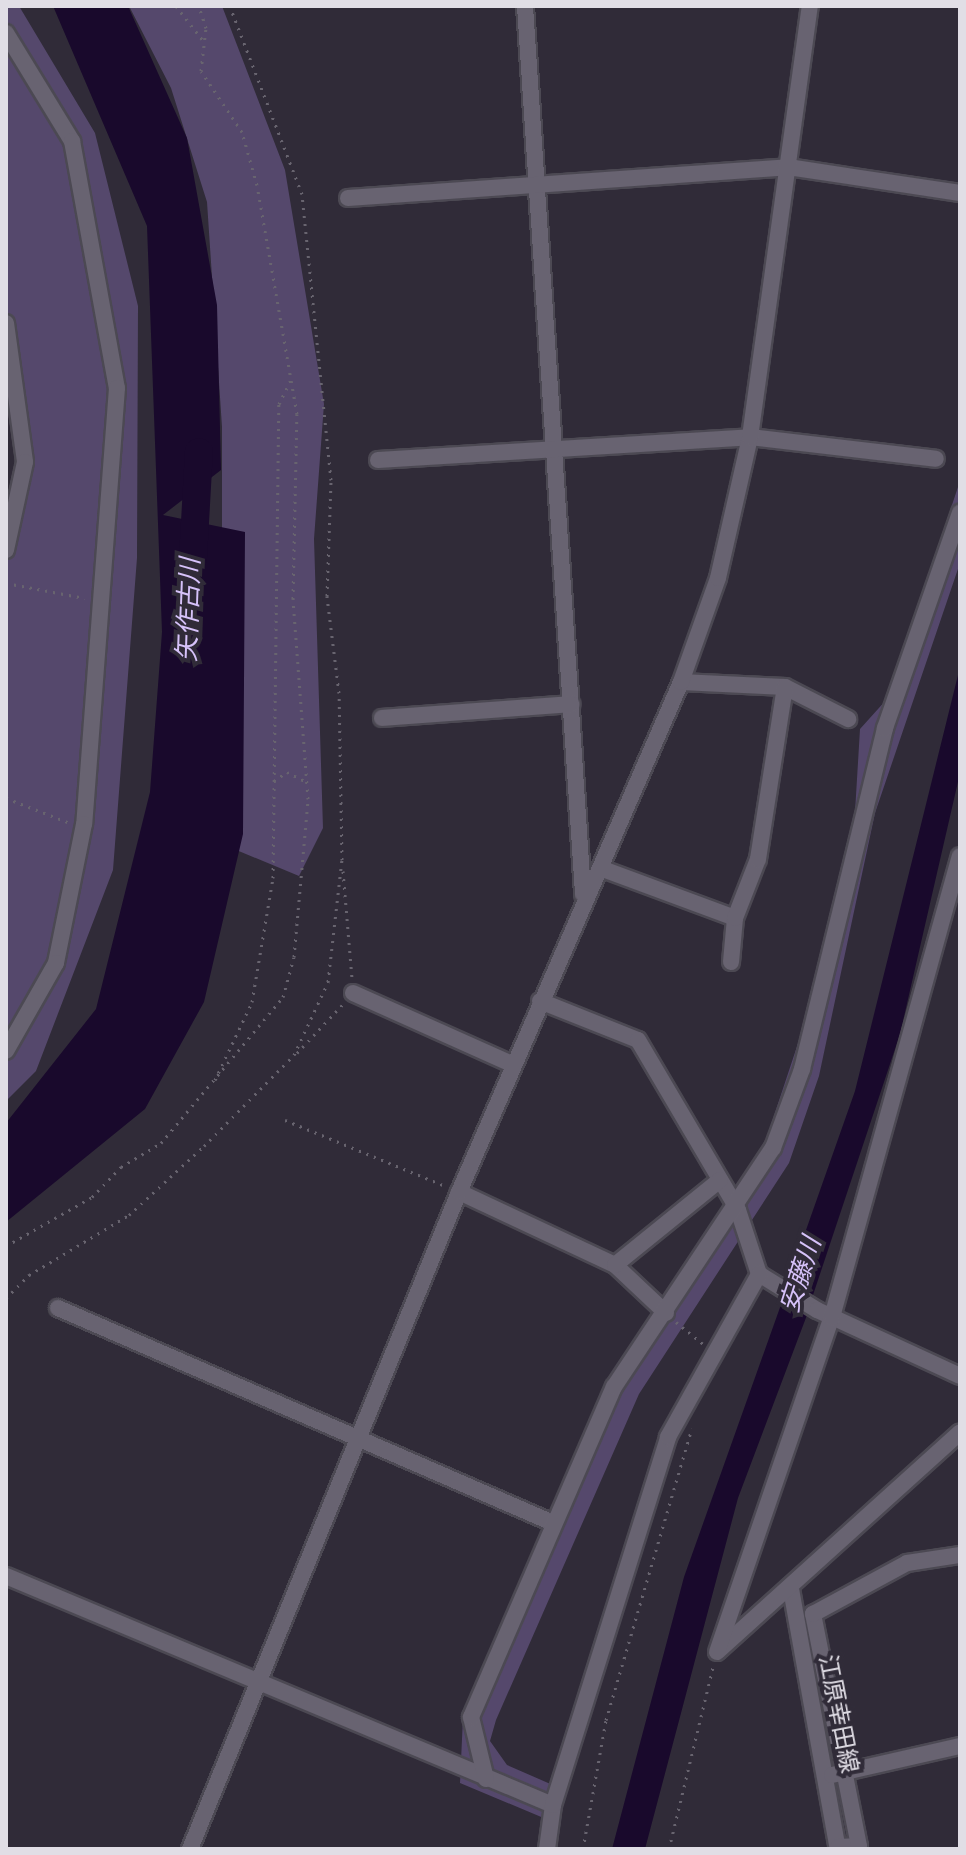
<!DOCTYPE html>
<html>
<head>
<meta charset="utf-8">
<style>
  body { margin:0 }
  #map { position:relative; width:966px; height:1855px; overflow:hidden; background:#302b38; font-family:Figtree,"Noto Sans JP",sans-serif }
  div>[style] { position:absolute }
  .green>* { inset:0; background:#55486c }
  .water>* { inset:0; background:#19092c }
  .river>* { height:28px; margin:-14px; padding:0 14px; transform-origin:14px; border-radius:14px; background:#19092c }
  .path>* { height:3px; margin-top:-1.5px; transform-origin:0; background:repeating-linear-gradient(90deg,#68646f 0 2px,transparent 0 8px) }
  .roads { filter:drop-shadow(2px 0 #4c4953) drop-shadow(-2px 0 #4c4953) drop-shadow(0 2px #4c4953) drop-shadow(0 -2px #4c4953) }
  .street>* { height:16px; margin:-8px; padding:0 8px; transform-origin:8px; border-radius:8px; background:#686371 }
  span { translate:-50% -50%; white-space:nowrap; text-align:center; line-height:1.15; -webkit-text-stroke:8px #302b38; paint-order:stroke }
  .street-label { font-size:24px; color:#e1dee6 }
  .water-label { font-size:26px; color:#d6c2f9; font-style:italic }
  .frame { position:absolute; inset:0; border:8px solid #e1dee6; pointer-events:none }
</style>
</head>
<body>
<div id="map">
  <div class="green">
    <div style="clip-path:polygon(6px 6px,19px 6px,95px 133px,138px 306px,137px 558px,113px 870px,36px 1071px,6px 1101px,6px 520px,20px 464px,6px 358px)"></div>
    <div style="clip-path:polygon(129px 6px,222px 6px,285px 170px,324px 404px,314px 539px,323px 828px,299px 876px,222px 844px,222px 427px,207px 202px,171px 88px)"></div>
    <div style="clip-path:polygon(960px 481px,960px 563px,875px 813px,819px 1076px,789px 1163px,639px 1394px,496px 1720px,490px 1741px,507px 1765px,555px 1786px,546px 1819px,460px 1783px,463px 1717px,607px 1389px,760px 1158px,816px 989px,855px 812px,860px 729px,887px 699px)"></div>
  </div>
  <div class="water">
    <div style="clip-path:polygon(53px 6px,128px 6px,187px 138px,217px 305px,221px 470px,163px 515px,245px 532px,243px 834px,204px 1002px,145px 1109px,6px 1222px,6px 1123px,96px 1009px,150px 792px,162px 632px,147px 226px)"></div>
    <div style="clip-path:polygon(960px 667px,960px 773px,900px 1034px,812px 1298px,787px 1284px,855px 1091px)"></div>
    <div style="clip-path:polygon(783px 1299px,807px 1315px,738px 1498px,645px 1849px,612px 1849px,684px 1577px)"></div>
  </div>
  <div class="river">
    <div style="left:193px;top:558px;width:106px;rotate:-86.8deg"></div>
  </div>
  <div class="path">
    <div style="left:176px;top:6px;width:47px;rotate:51.9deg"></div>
    <div style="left:6px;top:583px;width:80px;rotate:10.8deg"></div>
    <div style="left:274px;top:781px;width:16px;rotate:-35deg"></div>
    <div style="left:287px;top:772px;width:20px;rotate:27deg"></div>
    <div style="left:6px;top:798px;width:69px;rotate:21.3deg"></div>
    <div style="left:343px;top:871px;width:108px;rotate:85.2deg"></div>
    <div style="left:297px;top:1053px;width:69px;rotate:-46.8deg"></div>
    <div style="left:215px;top:1080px;width:86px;rotate:-64.6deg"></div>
    <div style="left:252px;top:1002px;width:126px;rotate:-80.4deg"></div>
    <div style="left:273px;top:878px;width:474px;rotate:-89.3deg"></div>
    <div style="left:279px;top:404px;width:30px;rotate:-64deg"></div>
    <div style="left:285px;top:1120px;width:173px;rotate:22.4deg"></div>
    <div style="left:6px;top:1246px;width:99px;rotate:-29.7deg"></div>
    <div style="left:92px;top:1197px;width:42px;rotate:-46deg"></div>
    <div style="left:121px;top:1167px;width:47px;rotate:-31deg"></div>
    <div style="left:161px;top:1143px;width:190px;rotate:-50.1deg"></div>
    <div style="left:283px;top:997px;width:41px;rotate:-74.6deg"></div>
    <div style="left:294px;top:957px;width:159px;rotate:-84.9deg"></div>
    <div style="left:308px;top:799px;width:201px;rotate:-94.3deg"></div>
    <div style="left:293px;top:599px;width:185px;rotate:-88.8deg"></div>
    <div style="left:297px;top:414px;width:232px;rotate:-99.9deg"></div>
    <div style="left:257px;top:185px;width:55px;rotate:-105.8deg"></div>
    <div style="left:242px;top:132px;width:73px;rotate:-123.9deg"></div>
    <div style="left:201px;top:71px;width:43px;rotate:-83.4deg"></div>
    <div style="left:206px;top:28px;width:23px;rotate:-108deg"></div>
    <div style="left:6px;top:1298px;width:33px;rotate:-45deg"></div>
    <div style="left:29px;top:1275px;width:117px;rotate:-31deg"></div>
    <div style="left:129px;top:1215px;width:102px;rotate:-42.6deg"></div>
    <div style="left:204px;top:1146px;width:128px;rotate:-45.3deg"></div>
    <div style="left:294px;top:1055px;width:81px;rotate:-65deg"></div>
    <div style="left:328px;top:982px;width:123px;rotate:-83.5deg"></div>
    <div style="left:342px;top:860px;width:167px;rotate:-91deg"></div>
    <div style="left:339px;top:693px;width:98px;rotate:-97.1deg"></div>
    <div style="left:327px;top:596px;width:116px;rotate:-88deg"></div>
    <div style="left:331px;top:480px;width:287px;rotate:-95.8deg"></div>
    <div style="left:302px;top:194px;width:201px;rotate:-111deg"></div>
    <div style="left:676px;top:1322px;width:36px;rotate:39deg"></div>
    <div style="left:583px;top:1849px;width:131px;rotate:-79.9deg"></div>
    <div style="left:606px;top:1720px;width:304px;rotate:-73.6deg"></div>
    <div style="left:669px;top:1849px;width:187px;rotate:-76.4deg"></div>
  </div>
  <div class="roads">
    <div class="street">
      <div style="left:525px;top:6px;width:890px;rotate:86.26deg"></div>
      <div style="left:6px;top:33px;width:127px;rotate:58.6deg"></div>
      <div style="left:72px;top:141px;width:251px;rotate:79.7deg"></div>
      <div style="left:117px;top:388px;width:437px;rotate:94.3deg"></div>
      <div style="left:84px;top:824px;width:142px;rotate:101.4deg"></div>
      <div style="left:56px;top:963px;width:101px;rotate:119.6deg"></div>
      <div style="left:348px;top:198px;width:441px;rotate:-4deg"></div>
      <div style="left:788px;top:167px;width:174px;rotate:8.6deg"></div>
      <div style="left:6px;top:323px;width:140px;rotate:82.2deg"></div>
      <div style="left:25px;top:462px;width:90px;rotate:102.2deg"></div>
      <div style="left:378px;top:460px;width:373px;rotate:-3.5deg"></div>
      <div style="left:750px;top:437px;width:187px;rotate:6.7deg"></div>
      <div style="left:681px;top:682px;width:104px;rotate:2.8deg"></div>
      <div style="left:785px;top:687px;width:71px;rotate:26.9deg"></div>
      <div style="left:382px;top:718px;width:190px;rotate:-4.2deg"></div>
      <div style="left:600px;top:868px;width:144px;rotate:20.3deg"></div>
      <div style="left:731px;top:962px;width:44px;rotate:-84.8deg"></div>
      <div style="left:735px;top:918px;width:63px;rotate:-68.7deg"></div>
      <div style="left:758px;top:859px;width:174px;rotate:-81.1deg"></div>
      <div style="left:353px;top:993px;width:176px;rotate:24.1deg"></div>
      <div style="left:540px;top:1001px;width:105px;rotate:21.7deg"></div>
      <div style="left:638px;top:1040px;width:197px;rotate:59.5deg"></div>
      <div style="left:738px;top:1210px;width:67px;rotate:71.8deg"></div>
      <div style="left:759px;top:1274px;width:68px;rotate:31.8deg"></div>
      <div style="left:817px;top:1310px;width:157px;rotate:24.8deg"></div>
      <div style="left:459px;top:1192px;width:172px;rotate:25.1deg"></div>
      <div style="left:58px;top:1308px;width:532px;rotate:23.48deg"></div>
      <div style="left:666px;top:1313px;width:70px;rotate:-136.7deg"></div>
      <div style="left:615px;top:1265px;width:135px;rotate:-39deg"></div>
      <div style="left:6px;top:1576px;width:593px;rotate:22.72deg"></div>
      <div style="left:791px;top:1589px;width:264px;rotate:79.8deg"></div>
      <div style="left:718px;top:1651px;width:326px;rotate:-42.1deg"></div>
      <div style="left:717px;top:1652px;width:354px;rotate:-71.1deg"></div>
      <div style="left:832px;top:1317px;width:478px;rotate:-74.5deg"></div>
      <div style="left:832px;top:1775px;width:131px;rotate:-12.8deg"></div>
      <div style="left:486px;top:1779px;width:64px;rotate:-103.6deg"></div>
      <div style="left:471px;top:1717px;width:360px;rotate:-66.6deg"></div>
      <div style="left:614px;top:1387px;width:287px;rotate:-56.4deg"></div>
      <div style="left:773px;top:1148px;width:84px;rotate:-69.8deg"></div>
      <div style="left:802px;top:1069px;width:351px;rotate:-76.3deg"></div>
      <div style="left:885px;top:728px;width:228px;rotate:-70.8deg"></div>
      <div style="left:838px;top:1847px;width:21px;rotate:-3deg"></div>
      <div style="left:859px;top:1846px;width:237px;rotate:-101.2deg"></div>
      <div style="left:813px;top:1614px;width:107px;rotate:-28.5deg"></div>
      <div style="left:907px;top:1563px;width:54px;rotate:-8.6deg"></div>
      <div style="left:190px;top:1849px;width:710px;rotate:-67.73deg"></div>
      <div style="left:459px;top:1192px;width:556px;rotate:-66.48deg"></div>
      <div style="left:681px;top:682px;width:110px;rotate:-70.4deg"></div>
      <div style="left:718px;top:578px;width:145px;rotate:-77.2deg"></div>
      <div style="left:750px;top:437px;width:435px;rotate:-82.1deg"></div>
      <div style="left:547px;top:1849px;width:44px;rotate:-82.2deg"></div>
      <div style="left:553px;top:1805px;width:386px;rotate:-72.6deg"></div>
      <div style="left:668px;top:1437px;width:187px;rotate:-60.8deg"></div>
    </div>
  </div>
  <div class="street-label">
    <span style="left:839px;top:1714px;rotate:79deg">江原幸田線</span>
  </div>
  <div class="water-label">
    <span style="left:189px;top:610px;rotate:-88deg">矢作古川</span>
    <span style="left:801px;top:1275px;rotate:-72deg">安藤川</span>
  </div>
  <div class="frame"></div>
</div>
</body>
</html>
